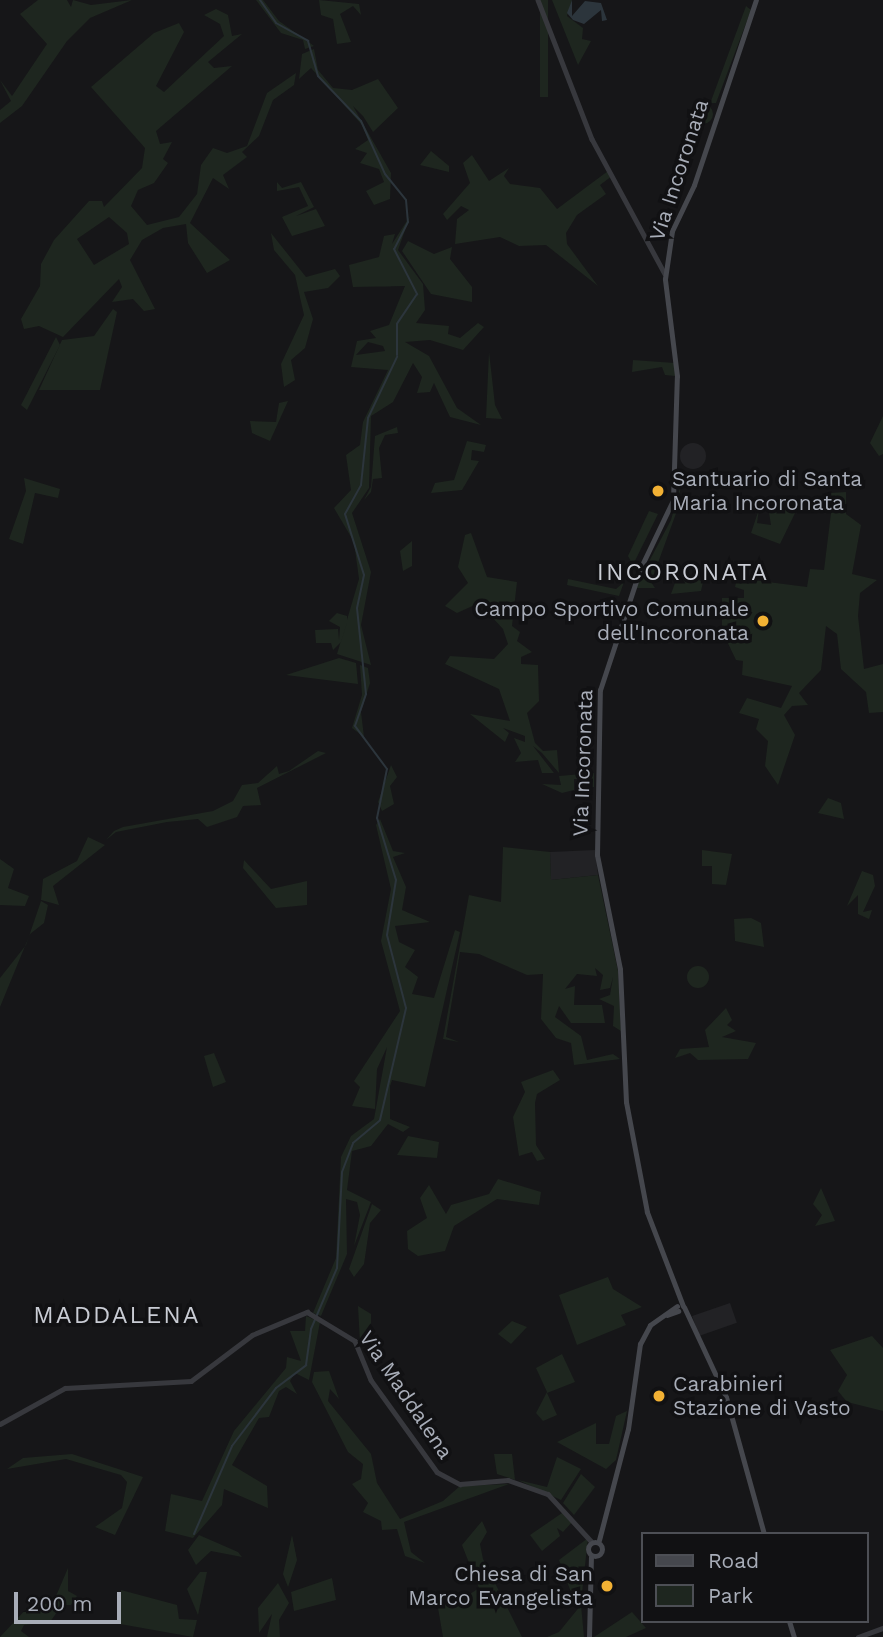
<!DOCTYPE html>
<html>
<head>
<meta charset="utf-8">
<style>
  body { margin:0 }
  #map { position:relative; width:883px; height:1637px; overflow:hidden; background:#161618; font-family:"Work Sans",sans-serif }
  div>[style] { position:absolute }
  .built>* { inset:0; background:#222225; transform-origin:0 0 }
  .round { border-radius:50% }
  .green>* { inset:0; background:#1e261f; transform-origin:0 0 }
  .water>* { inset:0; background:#2c353c }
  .stream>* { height:2px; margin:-1px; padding:0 1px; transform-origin:1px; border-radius:1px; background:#2c353c }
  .tertiary>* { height:4.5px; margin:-2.25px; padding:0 2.25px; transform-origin:2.25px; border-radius:2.25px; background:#37383d }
  .secondary>* { height:5px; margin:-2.5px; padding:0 2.5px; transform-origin:2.5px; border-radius:2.5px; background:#45474d }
  .secondary>.ring { margin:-2.5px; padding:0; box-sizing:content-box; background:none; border:5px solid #45474d; border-radius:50% }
  .dots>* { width:19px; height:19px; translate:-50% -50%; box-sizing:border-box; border:4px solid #111113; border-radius:50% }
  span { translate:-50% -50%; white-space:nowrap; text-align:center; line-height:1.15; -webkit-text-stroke:7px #111113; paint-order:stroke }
  .street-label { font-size:21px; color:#a8adb8 }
  .poi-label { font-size:21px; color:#a8adb8 }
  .left { translate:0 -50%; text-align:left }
  .right { translate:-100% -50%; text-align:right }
  .quarter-label { font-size:24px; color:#c9ccd4; letter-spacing:2px }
  .legend { position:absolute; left:641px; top:1532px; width:228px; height:91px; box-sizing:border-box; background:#111113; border:2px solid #4d4f55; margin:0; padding:9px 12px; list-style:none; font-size:21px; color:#a8adb8 }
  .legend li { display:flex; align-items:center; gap:14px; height:35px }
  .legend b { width:35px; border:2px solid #4d4f55 }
  .scale { position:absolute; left:14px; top:1592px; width:107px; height:32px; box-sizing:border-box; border:4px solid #a8adb8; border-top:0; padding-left:9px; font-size:21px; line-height:24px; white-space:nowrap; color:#a8adb8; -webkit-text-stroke:5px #111113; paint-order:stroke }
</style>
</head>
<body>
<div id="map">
  <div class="built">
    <div class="round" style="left:680px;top:443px;width:26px;height:26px"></div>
    <div style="clip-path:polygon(595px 850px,598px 875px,551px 880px,550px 852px)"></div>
    <div style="left:730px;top:1303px;width:21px;height:40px;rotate:71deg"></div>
  </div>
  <div class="green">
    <div style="clip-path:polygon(38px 0,67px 0,71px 7px,73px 0,91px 5px,132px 0,90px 18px,67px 41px,22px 106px,0 123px,0 110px,11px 101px,0 80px,12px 96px,47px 44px,20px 14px)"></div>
    <div style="clip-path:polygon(256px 0,263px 0,279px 21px,314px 46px,305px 49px,303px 40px,281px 33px)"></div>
    <div style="clip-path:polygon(319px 0,359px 4px,361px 15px,353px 6px,340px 14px,351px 42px,337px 44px,333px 19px,321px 15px)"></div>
    <div style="left:540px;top:0;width:8px;height:97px"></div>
    <div style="clip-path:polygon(552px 0,572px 0,567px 16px,583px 28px,582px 39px,591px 41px,578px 65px)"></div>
    <div style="clip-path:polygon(746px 6px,751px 10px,716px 103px,691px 104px,711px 101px)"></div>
    <div style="clip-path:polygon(evenodd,216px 9px,228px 15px,232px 36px,242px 34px,208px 62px,214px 68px,232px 66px,156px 131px,160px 144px,172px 142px,163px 159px,168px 163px,154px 183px,138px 190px,131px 206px,147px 225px,179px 217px,197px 194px,201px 165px,213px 148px,227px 153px,247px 146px,267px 93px,296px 73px,294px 85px,273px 100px,259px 136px,242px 152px,247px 157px,223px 175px,229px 189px,213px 178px,190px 223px,230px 260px,207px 273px,188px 243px,186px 224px,163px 228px,142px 240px,130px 260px,155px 309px,144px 311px,133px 299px,112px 302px,122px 287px,119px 279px,63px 337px,39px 326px,24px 329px,21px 319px,40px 286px,41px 264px,54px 240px,89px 201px,102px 201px,104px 207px,142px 168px,145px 148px,91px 87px,154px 33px,179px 23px,184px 32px,156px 86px,164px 92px,224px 36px,220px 24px,204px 15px,216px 9px,109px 217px,127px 233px,129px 244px,94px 265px,77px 239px,109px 217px)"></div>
    <div style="clip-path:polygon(314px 49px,318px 70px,333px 88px,352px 90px,378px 79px,398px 108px,373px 132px,363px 116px,353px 106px,391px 173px,390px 199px,374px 205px,366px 191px,384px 182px,379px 169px,360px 163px,367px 153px,355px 149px,368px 140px,362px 125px,311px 68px,299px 79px,302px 54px)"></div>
    <div class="round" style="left:693px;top:104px;width:20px;height:20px"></div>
    <div style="clip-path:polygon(431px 151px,449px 166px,449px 172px,420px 165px)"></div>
    <div style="clip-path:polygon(472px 155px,489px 181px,509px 168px,504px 176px,510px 184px,540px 188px,557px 209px,608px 171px,612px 176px,600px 185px,606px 194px,577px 215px,566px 233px,567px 244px,598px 286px,546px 245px,519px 246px,500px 237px,455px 244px,457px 219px,469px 210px,461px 206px,447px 220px,443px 214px,470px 183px,463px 163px)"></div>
    <div style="clip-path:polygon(277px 182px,282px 188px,301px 182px,314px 207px,296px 216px,316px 209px,325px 226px,292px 236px,282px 217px,308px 206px,299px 187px,277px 191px)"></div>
    <div style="clip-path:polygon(evenodd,410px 216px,398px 250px,423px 284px,425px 310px,416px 323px,449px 326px,448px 334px,460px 338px,478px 323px,484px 327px,463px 350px,430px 340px,405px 342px,429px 356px,457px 408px,481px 425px,450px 417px,434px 383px,430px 392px,417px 393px,422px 377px,413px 363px,393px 402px,371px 416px,369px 488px,352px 513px,371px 572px,361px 625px,371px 665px,337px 654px,359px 579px,354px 542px,334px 508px,351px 490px,346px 455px,360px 445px,363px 422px,388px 370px,351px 367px,357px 341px,376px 338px,370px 331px,389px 325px,405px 286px,353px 287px,349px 265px,379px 257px,384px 236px,395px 234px,392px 244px,410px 216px,368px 342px,383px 346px,385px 351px,356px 355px,368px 342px)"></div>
    <div style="clip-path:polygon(271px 233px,306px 277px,335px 269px,340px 276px,328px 288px,304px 292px,313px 319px,305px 348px,291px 360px,295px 380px,284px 387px,281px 364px,304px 315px,295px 275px,274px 250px)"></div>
    <div style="clip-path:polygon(408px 241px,434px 254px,452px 247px,450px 259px,472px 287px,472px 302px,431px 294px,402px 251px)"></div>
    <div style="clip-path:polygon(113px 309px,117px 312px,100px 390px,39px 390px,62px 340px,94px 336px)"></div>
    <div style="clip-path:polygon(56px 337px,60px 345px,27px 410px,21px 405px)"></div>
    <div style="clip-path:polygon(489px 352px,495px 405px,502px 419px,486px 418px)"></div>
    <div style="clip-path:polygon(633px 360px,675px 363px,675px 376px,665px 375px,662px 367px,632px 372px)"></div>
    <div style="clip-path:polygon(288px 401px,270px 441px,252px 433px,250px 421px,276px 422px,279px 403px)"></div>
    <div style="clip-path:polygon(883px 416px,883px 454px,879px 456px,870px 443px)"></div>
    <div style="clip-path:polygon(397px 427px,398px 433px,385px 435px,379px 448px,382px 478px,373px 479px,371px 492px,364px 500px,371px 487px,375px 436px)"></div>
    <div style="clip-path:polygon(467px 441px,486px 445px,484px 452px,472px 450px,471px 460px,479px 461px,462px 490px,431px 493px,435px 483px,454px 480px)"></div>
    <div style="clip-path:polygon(24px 478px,60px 489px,58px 498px,35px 493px,23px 544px,9px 539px,26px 491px)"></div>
    <div style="clip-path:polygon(681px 484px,678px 508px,651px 582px,655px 588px,635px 588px,671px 520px)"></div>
    <div style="clip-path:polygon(846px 492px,846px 514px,861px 525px,852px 574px,877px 580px,860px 593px,858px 616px,864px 669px,883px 664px,883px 712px,869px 713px,866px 692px,841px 669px,837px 634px,826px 626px,821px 670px,799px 693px,808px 705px,792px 706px,784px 715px,795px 735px,778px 785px,765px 766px,768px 741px,756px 729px,759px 719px,739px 713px,747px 698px,781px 708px,792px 686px,742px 675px,743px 661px,736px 660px,722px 631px,722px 598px,744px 598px,744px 590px,735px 587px,737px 578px,807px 587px,810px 569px,824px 570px,831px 513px,821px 506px,830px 493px)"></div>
    <div style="clip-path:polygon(767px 500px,798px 507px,780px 544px,751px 533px,759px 509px,757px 523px,771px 525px)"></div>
    <div style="clip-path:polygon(649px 511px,658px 514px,633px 565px,628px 556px)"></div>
    <div style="clip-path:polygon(471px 533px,487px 577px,517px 582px,512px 626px,520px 632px,517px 641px,532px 652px,521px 657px,521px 664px,538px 665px,539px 701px,527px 713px,535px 743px,543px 751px,557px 750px,559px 773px,542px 753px,533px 746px,554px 773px,542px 773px,538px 760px,515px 762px,521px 753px,514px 738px,525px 742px,525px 736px,503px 728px,509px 733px,505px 742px,470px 714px,510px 721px,499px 689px,445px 664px,450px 656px,494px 659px,508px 644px,503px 629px,479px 603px,457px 613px,445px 606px,468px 583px,458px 567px,465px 535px)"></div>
    <div style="clip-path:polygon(412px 541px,412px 566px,403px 571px,400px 551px)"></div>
    <div style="clip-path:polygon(679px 572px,679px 583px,688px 575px,703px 582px,701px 591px,671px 594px)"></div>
    <div style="clip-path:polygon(568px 579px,616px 589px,624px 582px,619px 596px,567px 585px)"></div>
    <div style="clip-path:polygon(337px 613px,347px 616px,347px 623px,341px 642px,333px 650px,331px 643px,316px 643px,315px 630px,338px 629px,339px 640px,340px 627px,329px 621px)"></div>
    <div style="clip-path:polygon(339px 658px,356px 663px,358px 684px,286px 675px)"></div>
    <div style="clip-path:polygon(360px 665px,368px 668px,370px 683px,361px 712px,364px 737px,352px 728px,362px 695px)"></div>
    <div style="clip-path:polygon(318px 751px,326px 753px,257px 788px,261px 805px,243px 806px,237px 817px,207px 827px,198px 819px,167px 822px,116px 832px,106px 840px,114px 831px,123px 827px,213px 811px,233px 801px,242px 785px,258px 783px,277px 766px,279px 774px,289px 771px)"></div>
    <div style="clip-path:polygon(391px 765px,397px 777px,390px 786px,394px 804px,382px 811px,378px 802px)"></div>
    <div style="clip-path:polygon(594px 773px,594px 787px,585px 788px,584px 779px,574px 779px,574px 790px,562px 793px,542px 784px,561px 785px,559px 776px)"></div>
    <div style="clip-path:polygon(828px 798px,841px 803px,844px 819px,818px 813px)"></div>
    <div style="clip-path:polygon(380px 819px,393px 851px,405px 853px,393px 857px,406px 887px,402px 910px,430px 922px,395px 926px,399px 942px,415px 950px,405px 967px,418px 977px,412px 994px,434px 998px,455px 930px,460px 932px,425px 1087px,392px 1080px,390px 1086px,390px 1119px,410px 1127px,403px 1132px,388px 1124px,371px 1146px,352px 1151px,347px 1190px,371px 1202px,354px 1246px,360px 1215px,357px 1202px,346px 1199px,347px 1254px,321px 1316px,313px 1313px,336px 1258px,341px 1157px,351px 1136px,374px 1119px,387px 1047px,377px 1069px,375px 1109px,352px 1106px,360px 1087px,354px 1081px,400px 1011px,381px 941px,391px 889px,376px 825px)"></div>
    <div style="clip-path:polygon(88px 837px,105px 845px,53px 886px,59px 905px,41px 900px,43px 879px,77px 861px)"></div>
    <div style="clip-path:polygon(503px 847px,550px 852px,551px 880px,598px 875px,618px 971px,621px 1031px,613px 1026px,614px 1006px,599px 999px,610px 995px,613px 977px,610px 988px,600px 990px,603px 975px,595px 968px,597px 976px,577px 974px,565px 989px,575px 986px,574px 1005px,602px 1005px,605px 1023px,571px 1023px,559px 1006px,555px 1017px,581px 1036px,587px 1060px,613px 1054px,620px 1059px,574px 1065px,571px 1043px,556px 1038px,541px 1019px,543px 974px,527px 975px,479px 954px,460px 952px,446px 1037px,459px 1042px,443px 1039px,469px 895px,501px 902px)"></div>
    <div style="clip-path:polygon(702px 850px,732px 854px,726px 885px,712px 884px,712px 866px,702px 866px)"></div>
    <div style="clip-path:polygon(0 859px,14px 869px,8px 888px,29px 896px,25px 906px,0 905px)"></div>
    <div style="clip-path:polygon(244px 860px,271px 889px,307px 881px,307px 905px,276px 908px,243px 868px)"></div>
    <div style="clip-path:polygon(862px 871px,873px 875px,875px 886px,863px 912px,872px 910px,869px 919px,858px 914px,858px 895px,847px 906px)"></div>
    <div style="clip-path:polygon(41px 901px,48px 905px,44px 923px,30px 934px,0 1007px,0 978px,26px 945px)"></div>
    <div style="clip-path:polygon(751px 918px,761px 923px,764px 947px,735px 941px,734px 919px)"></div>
    <div class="round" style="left:687px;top:966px;width:22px;height:22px"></div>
    <div style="clip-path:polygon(726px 1008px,732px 1020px,727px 1025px,736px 1031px,722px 1037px,756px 1043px,748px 1059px,698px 1060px,690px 1053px,675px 1058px,680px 1049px,709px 1047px,705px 1030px)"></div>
    <div style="clip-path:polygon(214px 1053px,226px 1082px,213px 1087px,204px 1056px)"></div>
    <div style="clip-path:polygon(553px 1070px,560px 1080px,537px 1094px,535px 1103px,536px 1145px,545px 1159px,537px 1161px,532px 1152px,519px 1156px,513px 1117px,525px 1092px,521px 1082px)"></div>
    <div style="clip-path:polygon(408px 1136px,439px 1142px,437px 1158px,397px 1155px)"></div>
    <div style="clip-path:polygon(498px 1179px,541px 1192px,539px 1205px,497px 1199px,454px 1226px,445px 1251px,418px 1256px,408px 1249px,407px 1231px,427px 1218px,420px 1198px,429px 1185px,446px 1214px,451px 1205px,489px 1194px)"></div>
    <div style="clip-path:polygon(821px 1188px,835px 1221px,815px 1226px,822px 1215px,813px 1204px)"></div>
    <div style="clip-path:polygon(372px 1204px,381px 1210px,370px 1223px,364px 1264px,354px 1277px,349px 1269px)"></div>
    <div style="clip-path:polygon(608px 1277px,613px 1289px,642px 1307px,621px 1315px,626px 1325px,577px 1345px,559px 1295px)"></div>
    <div style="clip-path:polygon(358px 1306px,371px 1314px,371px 1345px,360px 1343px)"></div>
    <div style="clip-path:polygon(306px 1316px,320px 1322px,309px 1380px,295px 1373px,290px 1381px,297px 1394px,286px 1387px,279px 1391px,269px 1417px,259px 1418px,232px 1465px,267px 1486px,268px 1508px,224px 1489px,222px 1505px,193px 1538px,165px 1531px,171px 1494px,202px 1501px,234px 1431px,286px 1368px,287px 1357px,301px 1361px,290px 1331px,305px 1331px)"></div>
    <div style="clip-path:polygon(512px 1321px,527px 1327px,511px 1344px,498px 1334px)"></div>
    <div style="clip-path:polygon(872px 1336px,883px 1348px,883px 1411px,847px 1402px,838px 1391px,847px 1375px,830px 1350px)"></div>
    <div style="clip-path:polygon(562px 1354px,575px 1382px,547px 1393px,557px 1415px,543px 1421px,536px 1413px,547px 1392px,536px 1368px)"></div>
    <div style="clip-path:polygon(329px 1371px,339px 1399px,330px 1389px,328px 1401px,371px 1454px,377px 1483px,400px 1519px,443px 1501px,460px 1486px,509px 1484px,404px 1522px,411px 1552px,425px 1563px,405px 1556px,397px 1529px,382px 1530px,381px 1521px,363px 1512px,368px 1503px,352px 1484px,361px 1479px,363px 1464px,348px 1452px,312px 1382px,314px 1372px)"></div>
    <div style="clip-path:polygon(627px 1411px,616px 1460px,606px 1469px,557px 1442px,596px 1423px,596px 1444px,609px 1444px,616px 1416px)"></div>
    <div style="clip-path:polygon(72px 1454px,143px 1477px,115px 1535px,95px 1527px,122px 1508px,127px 1482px,121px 1475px,66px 1459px,7px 1469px,23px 1458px)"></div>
    <div style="clip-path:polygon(494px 1454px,512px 1454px,515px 1480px,497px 1474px)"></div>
    <div style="clip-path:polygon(557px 1457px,581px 1469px,561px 1500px,518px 1480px,547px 1487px)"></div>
    <div style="clip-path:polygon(581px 1474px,595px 1487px,574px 1515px,563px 1503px)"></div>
    <div style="clip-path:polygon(565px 1511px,574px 1520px,563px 1532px,557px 1528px,560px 1536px,542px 1551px,530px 1535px)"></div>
    <div style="clip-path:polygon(482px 1521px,487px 1532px,480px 1544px,483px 1559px,522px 1637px,443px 1637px,437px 1602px,461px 1600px,479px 1588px,462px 1545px)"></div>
    <div style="clip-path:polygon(199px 1535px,238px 1552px,242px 1557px,211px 1551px,196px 1565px,188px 1550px)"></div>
    <div style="clip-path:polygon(292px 1535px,297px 1560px,288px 1587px,283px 1574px)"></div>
    <div style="clip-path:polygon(588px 1538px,581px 1602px,575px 1603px,559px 1560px)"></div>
    <div style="clip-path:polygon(68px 1568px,68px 1591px,77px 1596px,71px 1605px,62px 1605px,50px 1622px,24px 1625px,21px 1631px,29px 1637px,0 1637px,29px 1606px,53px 1603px)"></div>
    <div style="clip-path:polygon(200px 1572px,207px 1572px,198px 1615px,187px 1589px)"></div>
    <div style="clip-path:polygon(332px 1578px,336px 1600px,294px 1611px,291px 1592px)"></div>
    <div style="clip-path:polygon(278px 1583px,289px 1603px,279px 1620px,280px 1637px,267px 1637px,272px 1614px,259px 1633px,258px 1608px)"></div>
    <div style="clip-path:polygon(121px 1590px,177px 1605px,179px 1619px,197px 1620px,193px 1637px,120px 1624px)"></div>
    <div style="clip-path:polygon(581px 1605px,584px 1637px,547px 1637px,559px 1632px)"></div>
    <div style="clip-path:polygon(632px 1612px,646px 1628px,626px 1637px,594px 1637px)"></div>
  </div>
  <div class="water">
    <div style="clip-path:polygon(572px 0,572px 16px,585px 1px,601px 3px,607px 20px,602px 21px,601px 10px,584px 24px,573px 20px,567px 13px)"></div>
  </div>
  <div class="stream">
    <div style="left:260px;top:0;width:28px;rotate:55deg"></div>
    <div style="left:276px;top:23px;width:37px;rotate:29deg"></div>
    <div style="left:308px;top:41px;width:36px;rotate:74deg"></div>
    <div style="left:318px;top:76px;width:62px;rotate:46.3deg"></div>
    <div style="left:361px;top:121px;width:58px;rotate:65.6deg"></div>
    <div style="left:385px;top:174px;width:33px;rotate:51deg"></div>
    <div style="left:406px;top:200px;width:22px;rotate:85deg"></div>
    <div style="left:408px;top:222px;width:30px;rotate:117deg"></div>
    <div style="left:394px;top:249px;width:51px;rotate:62.9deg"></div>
    <div style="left:417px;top:294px;width:36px;rotate:124deg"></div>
    <div style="left:397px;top:324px;width:31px;rotate:90deg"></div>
    <div style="left:194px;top:1534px;width:96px;rotate:-66.6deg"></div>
    <div style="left:232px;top:1446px;width:73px;rotate:-52.8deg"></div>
    <div style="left:276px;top:1388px;width:38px;rotate:-37deg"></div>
    <div style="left:306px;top:1365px;width:36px;rotate:-82deg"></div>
    <div style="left:311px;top:1329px;width:66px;rotate:-66.9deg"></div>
    <div style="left:337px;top:1268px;width:96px;rotate:-87deg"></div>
    <div style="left:342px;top:1172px;width:31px;rotate:-69deg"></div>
    <div style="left:353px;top:1143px;width:35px;rotate:-40deg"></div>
    <div style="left:380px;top:1120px;width:115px;rotate:-76.9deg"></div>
    <div style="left:406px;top:1008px;width:75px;rotate:-104.6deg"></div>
    <div style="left:387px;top:935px;width:56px;rotate:-80.7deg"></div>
    <div style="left:396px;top:880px;width:65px;rotate:-107deg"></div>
    <div style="left:377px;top:818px;width:50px;rotate:-78.5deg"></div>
    <div style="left:387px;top:769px;width:54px;rotate:-126.7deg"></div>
    <div style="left:355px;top:726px;width:34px;rotate:-71deg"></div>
    <div style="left:366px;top:694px;width:86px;rotate:-96deg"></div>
    <div style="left:357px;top:608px;width:34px;rotate:-78deg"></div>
    <div style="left:364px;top:575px;width:64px;rotate:-107.3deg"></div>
    <div style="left:345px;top:514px;width:33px;rotate:-61deg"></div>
    <div style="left:361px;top:485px;width:67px;rotate:-84deg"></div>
    <div style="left:368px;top:418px;width:68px;rotate:-64.6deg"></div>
  </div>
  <div class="tertiary">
    <div style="left:538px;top:0;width:149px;rotate:68.8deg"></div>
    <div style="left:592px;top:139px;width:153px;rotate:61.6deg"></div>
    <div style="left:0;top:1424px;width:74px;rotate:-29deg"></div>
    <div style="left:65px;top:1388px;width:126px;rotate:-3.2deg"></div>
    <div style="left:191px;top:1381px;width:76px;rotate:-37deg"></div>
    <div style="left:252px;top:1335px;width:60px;rotate:-22.7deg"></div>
    <div style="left:307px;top:1312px;width:56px;rotate:31.1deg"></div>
    <div style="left:355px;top:1341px;width:42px;rotate:67.7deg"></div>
    <div style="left:371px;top:1380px;width:113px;rotate:54.3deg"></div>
    <div style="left:437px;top:1472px;width:26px;rotate:28deg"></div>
    <div style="left:460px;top:1484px;width:48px;rotate:-4.8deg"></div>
    <div style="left:508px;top:1480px;width:42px;rotate:19.3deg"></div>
    <div style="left:548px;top:1494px;width:65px;rotate:47.5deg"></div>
    <div style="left:858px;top:1637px;width:27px;rotate:-20deg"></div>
  </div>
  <div class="secondary">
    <div style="left:683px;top:1306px;width:101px;rotate:-111deg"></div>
    <div style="left:647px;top:1212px;width:112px;rotate:-100.8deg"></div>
    <div style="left:626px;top:1102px;width:133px;rotate:-92.6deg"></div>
    <div style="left:620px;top:969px;width:116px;rotate:-101.4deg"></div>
    <div style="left:597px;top:855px;width:165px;rotate:-89deg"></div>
    <div style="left:600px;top:690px;width:127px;rotate:-71.7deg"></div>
    <div style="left:640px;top:569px;width:76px;rotate:-64.4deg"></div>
    <div style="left:673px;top:500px;width:124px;rotate:-88.2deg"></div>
    <div style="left:677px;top:376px;width:98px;rotate:-97.1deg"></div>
    <div style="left:665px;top:279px;width:49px;rotate:-81.7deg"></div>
    <div style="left:672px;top:231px;width:51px;rotate:-64.4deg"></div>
    <div style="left:694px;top:185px;width:195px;rotate:-71.5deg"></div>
    <div style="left:684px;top:1307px;width:99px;rotate:65deg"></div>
    <div style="left:726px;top:1397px;width:142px;rotate:74.5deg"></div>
    <div style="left:667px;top:1315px;width:12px;rotate:-20deg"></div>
    <div style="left:599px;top:1540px;width:115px;rotate:-75.4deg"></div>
    <div style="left:628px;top:1429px;width:86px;rotate:-82deg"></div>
    <div style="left:640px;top:1344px;width:21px;rotate:-62deg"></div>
    <div style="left:650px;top:1325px;width:33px;rotate:-35deg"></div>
    <div class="ring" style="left:588px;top:1542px;width:9px;height:9px"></div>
    <div style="left:789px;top:1621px;width:17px;rotate:73deg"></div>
    <div style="left:589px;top:1637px;width:80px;rotate:-88.6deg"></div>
  </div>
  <div class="dots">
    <div style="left:658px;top:491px;background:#f2b134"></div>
    <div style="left:763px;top:621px;background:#f2b134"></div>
    <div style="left:659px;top:1396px;background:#f2b134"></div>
    <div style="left:607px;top:1586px;background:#f2b134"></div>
  </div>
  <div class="street-label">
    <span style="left:679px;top:170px;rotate:-72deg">Via Incoronata</span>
    <span style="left:583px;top:763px;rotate:-88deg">Via Incoronata</span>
    <span style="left:406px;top:1395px;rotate:56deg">Via Maddalena</span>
  </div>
  <div class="poi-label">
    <span class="left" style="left:672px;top:491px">Santuario di Santa<br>Maria Incoronata</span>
    <span class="right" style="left:749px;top:621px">Campo Sportivo Comunale<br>dell'Incoronata</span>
    <span class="left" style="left:673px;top:1396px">Carabinieri<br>Stazione di Vasto</span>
    <span class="right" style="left:593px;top:1586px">Chiesa di San<br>Marco Evangelista</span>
  </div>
  <div class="quarter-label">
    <span style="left:683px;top:573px">INCORONATA</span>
    <span style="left:117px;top:1316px">MADDALENA</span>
  </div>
  <ul class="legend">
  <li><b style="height:9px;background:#45474d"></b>Road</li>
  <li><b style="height:19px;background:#1e261f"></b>Park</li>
  </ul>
  <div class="scale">200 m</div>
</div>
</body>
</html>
